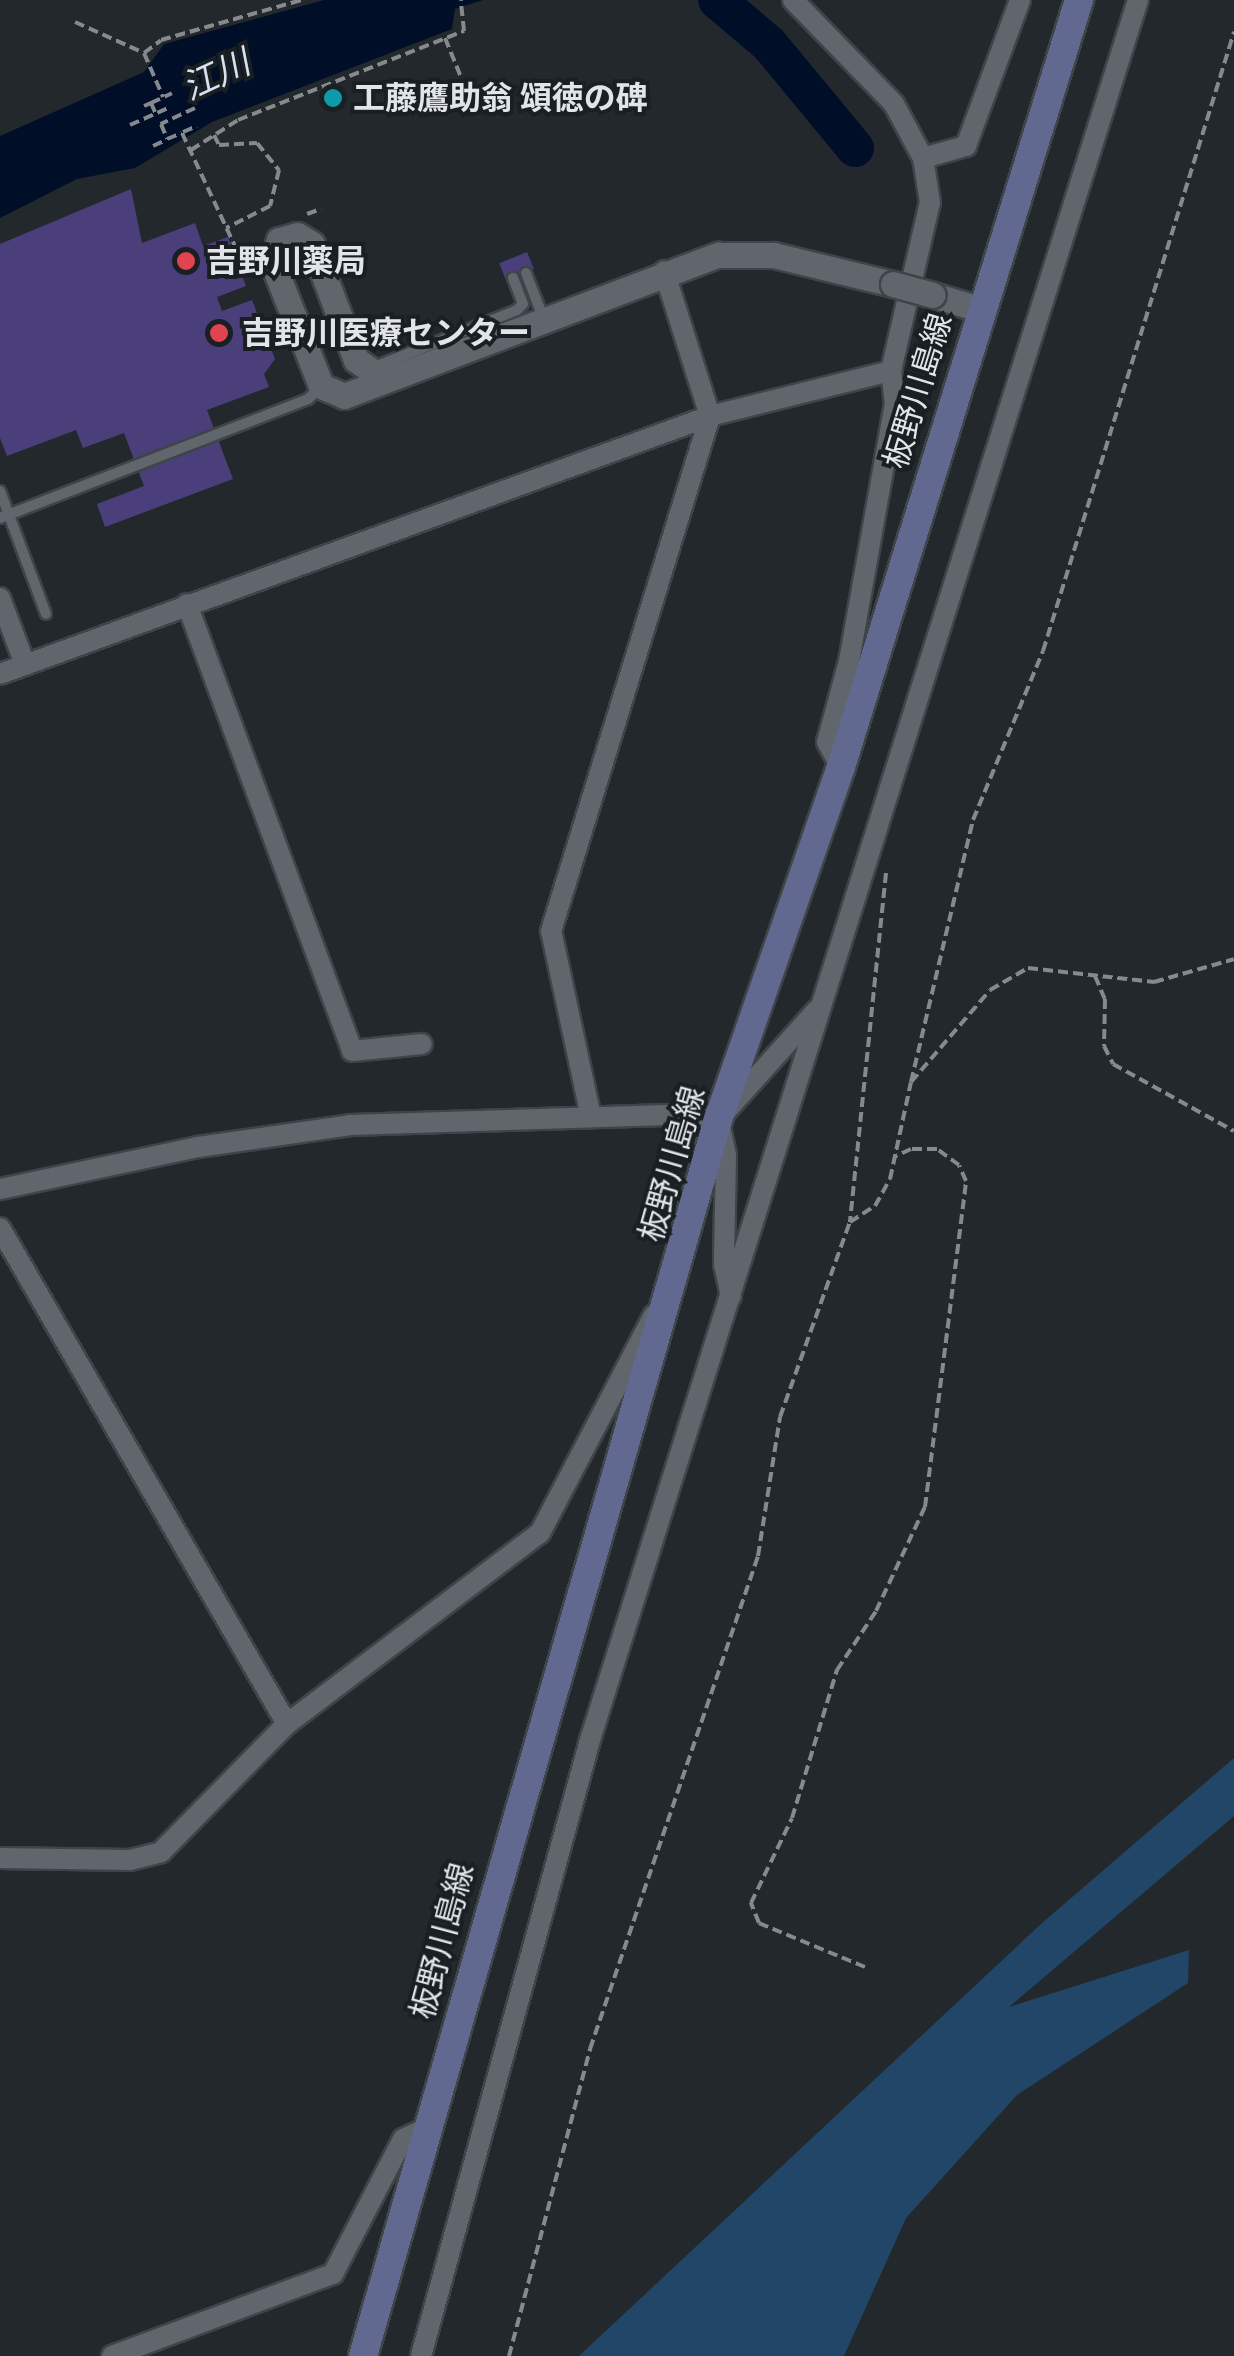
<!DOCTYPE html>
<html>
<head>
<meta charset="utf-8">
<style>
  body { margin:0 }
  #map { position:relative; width:1234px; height:2356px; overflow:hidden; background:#23282d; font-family:Poppins,"Noto Sans JP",sans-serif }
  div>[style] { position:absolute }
  .green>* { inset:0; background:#214667 }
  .water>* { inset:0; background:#000f27 }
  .river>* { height:38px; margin:-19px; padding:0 19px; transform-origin:19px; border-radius:19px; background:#000f27 }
  .building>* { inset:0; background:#4a3f7a; transform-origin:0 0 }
  .path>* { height:4px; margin-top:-2px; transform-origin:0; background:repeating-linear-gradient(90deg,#868a8e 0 10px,transparent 0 15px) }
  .roads { filter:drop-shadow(2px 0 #3f4448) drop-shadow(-2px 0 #3f4448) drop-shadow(0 2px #3f4448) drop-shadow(0 -2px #3f4448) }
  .service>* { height:10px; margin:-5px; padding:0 5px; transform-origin:5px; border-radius:5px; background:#60666c }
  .minor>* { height:20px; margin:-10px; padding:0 10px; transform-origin:10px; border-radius:10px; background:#60666c }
  .tertiary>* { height:25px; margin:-12.5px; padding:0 12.5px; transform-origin:12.5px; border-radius:12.5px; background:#60666c }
  .secondary>* { height:28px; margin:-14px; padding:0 14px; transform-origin:14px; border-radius:14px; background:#626991 }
  .bridges { filter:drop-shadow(2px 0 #3f4448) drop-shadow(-2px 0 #3f4448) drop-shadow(0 2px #3f4448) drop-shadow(0 -2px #3f4448) }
  .tertiary-bridge>* { height:25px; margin:-12.5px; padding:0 12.5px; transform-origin:12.5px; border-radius:12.5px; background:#60666c }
  .dots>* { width:28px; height:28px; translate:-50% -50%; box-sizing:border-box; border:5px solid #1a1f23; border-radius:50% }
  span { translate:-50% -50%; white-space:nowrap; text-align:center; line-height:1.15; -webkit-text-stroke:8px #1a1f23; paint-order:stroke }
  .poi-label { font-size:32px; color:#e1e5e8; font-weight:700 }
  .left { translate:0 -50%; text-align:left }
  .street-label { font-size:32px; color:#e1e5e8 }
  .water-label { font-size:35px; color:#d5e3f2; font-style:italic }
</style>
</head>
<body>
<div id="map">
  <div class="green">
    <div style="clip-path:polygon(1234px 1758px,1234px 1816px,1009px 2007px,1189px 1950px,1188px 1983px,1017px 2095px,906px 2218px,844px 2356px,579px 2356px,1042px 1923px)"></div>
  </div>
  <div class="water">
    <div style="clip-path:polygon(324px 0,483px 0,455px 9px,452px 29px,212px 122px,135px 168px,77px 179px,0 218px,0 136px,144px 72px,164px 44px)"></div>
    <div style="clip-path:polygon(703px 0,734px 0,749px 17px,736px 29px)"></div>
  </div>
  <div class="river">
    <div style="left:717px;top:0;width:68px;rotate:40.2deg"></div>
    <div style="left:769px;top:44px;width:135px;rotate:50.4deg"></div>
  </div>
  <div class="building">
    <div style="clip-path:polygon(131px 189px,142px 243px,195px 223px,203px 246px,228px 237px,246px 286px,217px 297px,222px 311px,252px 300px,275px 359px,264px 374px,269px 387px,207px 410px,233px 479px,105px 527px,97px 504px,144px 486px,124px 433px,83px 448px,76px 430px,7px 456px,0 438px,0 244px)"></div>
    <div style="left:527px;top:252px;width:18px;height:30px;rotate:68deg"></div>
  </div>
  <div class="path">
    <div style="left:75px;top:22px;width:76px;rotate:24.2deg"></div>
    <div style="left:144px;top:53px;width:48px;rotate:66.6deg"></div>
    <div style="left:445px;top:38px;width:53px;rotate:67.8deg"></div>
    <div style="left:144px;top:53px;width:21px;rotate:-37deg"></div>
    <div style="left:161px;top:40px;width:146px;rotate:-15.9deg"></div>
    <div style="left:151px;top:103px;width:23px;rotate:-25deg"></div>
    <div style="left:144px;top:106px;width:8px;rotate:-23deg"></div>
    <div style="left:151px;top:103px;width:12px;rotate:66deg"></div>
    <div style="left:195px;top:108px;width:38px;rotate:155deg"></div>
    <div style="left:161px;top:124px;width:16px;rotate:68deg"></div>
    <div style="left:167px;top:139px;width:16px;rotate:-22deg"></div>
    <div style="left:182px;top:133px;width:137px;rotate:64.9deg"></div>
    <div style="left:240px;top:257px;width:12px;rotate:-24deg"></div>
    <div style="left:130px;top:125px;width:42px;rotate:-24.1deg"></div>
    <div style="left:183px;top:132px;width:15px;rotate:-23deg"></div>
    <div style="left:214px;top:135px;width:11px;rotate:63deg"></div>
    <div style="left:219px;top:145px;width:38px;rotate:-3deg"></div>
    <div style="left:257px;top:143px;width:35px;rotate:51deg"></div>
    <div style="left:279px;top:170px;width:37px;rotate:104deg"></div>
    <div style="left:270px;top:206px;width:49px;rotate:153.4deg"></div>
    <div style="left:153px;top:146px;width:14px;rotate:-25deg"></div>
    <div style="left:191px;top:150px;width:56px;rotate:-32.6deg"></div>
    <div style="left:238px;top:120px;width:243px;rotate:-21.5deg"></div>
    <div style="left:464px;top:31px;width:31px;rotate:-96deg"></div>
    <div style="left:307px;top:214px;width:15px;rotate:-20deg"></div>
    <div style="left:886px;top:873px;width:351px;rotate:95.9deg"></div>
    <div style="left:850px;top:1222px;width:30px;rotate:-33deg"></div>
    <div style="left:875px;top:1206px;width:31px;rotate:-61deg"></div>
    <div style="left:890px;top:1179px;width:99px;rotate:-77.8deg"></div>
    <div style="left:911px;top:1082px;width:121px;rotate:-49.3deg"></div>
    <div style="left:990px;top:990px;width:44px;rotate:-30.1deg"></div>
    <div style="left:1028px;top:968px;width:127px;rotate:6.3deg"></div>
    <div style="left:1154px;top:982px;width:83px;rotate:-16deg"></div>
    <div style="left:1095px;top:976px;width:25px;rotate:67deg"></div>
    <div style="left:1105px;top:999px;width:47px;rotate:91.2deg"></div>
    <div style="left:1104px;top:1046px;width:20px;rotate:63deg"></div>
    <div style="left:1113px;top:1064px;width:138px;rotate:29deg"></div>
    <div style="left:911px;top:1082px;width:269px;rotate:-76.7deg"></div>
    <div style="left:973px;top:820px;width:183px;rotate:-67.5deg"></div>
    <div style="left:1043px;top:651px;width:648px;rotate:-72.85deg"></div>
    <div style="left:865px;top:1967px;width:115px;rotate:-157.5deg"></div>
    <div style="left:759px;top:1923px;width:22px;rotate:-112deg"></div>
    <div style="left:751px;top:1903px;width:94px;rotate:-64.2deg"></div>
    <div style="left:792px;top:1818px;width:155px;rotate:-73.1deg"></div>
    <div style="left:837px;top:1670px;width:71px;rotate:-56.5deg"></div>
    <div style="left:876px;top:1611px;width:115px;rotate:-64.8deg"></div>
    <div style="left:925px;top:1507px;width:329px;rotate:-82.8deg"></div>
    <div style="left:966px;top:1181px;width:17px;rotate:-114deg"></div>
    <div style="left:959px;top:1165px;width:27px;rotate:-144deg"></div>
    <div style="left:937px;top:1149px;width:26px;rotate:180deg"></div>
    <div style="left:911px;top:1149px;width:19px;rotate:155deg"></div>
    <div style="left:509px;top:2356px;width:318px;rotate:-75.2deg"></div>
    <div style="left:590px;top:2049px;width:521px;rotate:-71.18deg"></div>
    <div style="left:758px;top:1556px;width:141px;rotate:-81deg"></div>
    <div style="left:780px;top:1417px;width:207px;rotate:-70.3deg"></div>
  </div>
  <div class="roads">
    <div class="service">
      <div style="left:526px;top:273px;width:47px;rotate:68.9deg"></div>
      <div style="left:372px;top:368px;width:156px;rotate:-21.8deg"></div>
      <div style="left:517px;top:310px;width:8px;rotate:-45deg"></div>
      <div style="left:523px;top:304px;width:28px;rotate:-111deg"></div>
      <div style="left:0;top:491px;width:131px;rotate:69.5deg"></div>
      <div style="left:0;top:518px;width:330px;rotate:-21.1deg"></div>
      <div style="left:308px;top:399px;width:18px;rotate:-43deg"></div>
    </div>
    <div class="minor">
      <div style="left:793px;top:0;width:145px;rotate:45.8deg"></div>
      <div style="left:894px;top:104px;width:61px;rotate:61.8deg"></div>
      <div style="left:923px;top:158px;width:45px;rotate:81deg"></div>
      <div style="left:930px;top:202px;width:173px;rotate:103deg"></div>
      <div style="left:891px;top:371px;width:32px;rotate:83deg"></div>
      <div style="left:895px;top:403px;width:262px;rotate:100.1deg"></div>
      <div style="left:849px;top:661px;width:84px;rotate:105.2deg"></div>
      <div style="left:827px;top:742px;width:29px;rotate:61deg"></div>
      <div style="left:923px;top:158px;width:45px;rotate:-15.6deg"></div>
      <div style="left:966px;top:146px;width:156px;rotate:-69.7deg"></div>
      <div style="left:0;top:598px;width:71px;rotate:69.3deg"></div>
      <div style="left:187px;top:604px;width:476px;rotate:69.7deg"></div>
      <div style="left:352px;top:1051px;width:70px;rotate:-5.7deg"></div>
      <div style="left:0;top:674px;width:755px;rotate:-19.97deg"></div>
      <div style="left:710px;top:416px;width:187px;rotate:-14deg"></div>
      <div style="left:726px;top:1111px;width:136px;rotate:-48deg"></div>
      <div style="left:591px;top:1117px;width:190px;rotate:-102.1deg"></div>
      <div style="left:551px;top:931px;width:539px;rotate:-72.84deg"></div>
      <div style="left:710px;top:416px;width:152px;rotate:-107.6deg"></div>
      <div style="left:719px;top:1122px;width:34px;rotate:78deg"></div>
      <div style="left:726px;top:1155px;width:109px;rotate:91.1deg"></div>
      <div style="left:724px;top:1264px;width:33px;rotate:78deg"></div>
      <div style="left:0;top:1189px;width:202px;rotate:-12deg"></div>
      <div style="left:198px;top:1147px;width:154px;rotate:-8.2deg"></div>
      <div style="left:350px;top:1125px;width:348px;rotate:-1.8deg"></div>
      <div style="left:698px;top:1114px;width:21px;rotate:17deg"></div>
      <div style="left:0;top:1228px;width:573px;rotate:59.95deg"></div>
      <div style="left:0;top:1858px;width:130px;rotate:0.9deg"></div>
      <div style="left:130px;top:1860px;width:32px;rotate:-14deg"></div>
      <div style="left:161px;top:1852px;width:180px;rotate:-45.5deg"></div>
      <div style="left:287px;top:1724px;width:317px;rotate:-37.1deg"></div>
      <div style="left:540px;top:1533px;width:246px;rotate:-62.4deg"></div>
      <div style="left:112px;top:2356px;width:236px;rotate:-20.4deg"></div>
      <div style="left:333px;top:2274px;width:152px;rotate:-62.6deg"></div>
      <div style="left:403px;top:2139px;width:26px;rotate:-25deg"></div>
      <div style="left:421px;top:2356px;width:639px;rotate:-74.66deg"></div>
      <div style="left:590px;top:1740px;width:1824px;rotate:-72.52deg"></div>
    </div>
    <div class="tertiary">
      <div style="left:933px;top:295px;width:48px;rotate:16.9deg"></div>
      <div style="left:382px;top:378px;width:32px;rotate:-145deg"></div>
      <div style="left:356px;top:360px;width:124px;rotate:-110.8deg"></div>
      <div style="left:312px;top:244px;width:17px;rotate:-149deg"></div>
      <div style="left:297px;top:235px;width:19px;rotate:164deg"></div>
      <div style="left:279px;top:240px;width:25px;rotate:104deg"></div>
      <div style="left:273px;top:264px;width:131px;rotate:68.5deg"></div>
      <div style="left:321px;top:386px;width:25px;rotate:23deg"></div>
      <div style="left:344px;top:396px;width:400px;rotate:-20.7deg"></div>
      <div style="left:718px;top:255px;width:56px"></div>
      <div style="left:774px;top:255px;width:122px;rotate:13.7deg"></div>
    </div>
    <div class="secondary">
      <div style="left:363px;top:2356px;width:1286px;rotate:-73.98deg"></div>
      <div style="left:718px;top:1120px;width:374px;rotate:-70.8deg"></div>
      <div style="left:841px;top:767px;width:803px;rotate:-72.76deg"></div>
    </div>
  </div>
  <div class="bridges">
    <div class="tertiary-bridge">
      <div style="left:893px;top:284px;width:41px;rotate:15.4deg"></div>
    </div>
  </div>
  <div class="dots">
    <div style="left:333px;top:98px;background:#0f9aa8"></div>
    <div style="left:186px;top:261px;background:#e0444e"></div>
    <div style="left:219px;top:333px;background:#e0444e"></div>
  </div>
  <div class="poi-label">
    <span class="left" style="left:353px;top:98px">工藤鷹助翁 頌徳の碑</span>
    <span class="left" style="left:206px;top:261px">吉野川薬局</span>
    <span class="left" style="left:242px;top:333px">吉野川医療センター</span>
  </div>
  <div class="street-label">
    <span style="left:918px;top:391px;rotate:-73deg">板野川島線</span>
    <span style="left:672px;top:1164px;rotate:-74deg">板野川島線</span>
    <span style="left:442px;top:1941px;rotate:-75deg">板野川島線</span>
  </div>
  <div class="water-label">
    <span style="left:216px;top:75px;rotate:-25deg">江川</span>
  </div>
</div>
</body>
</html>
